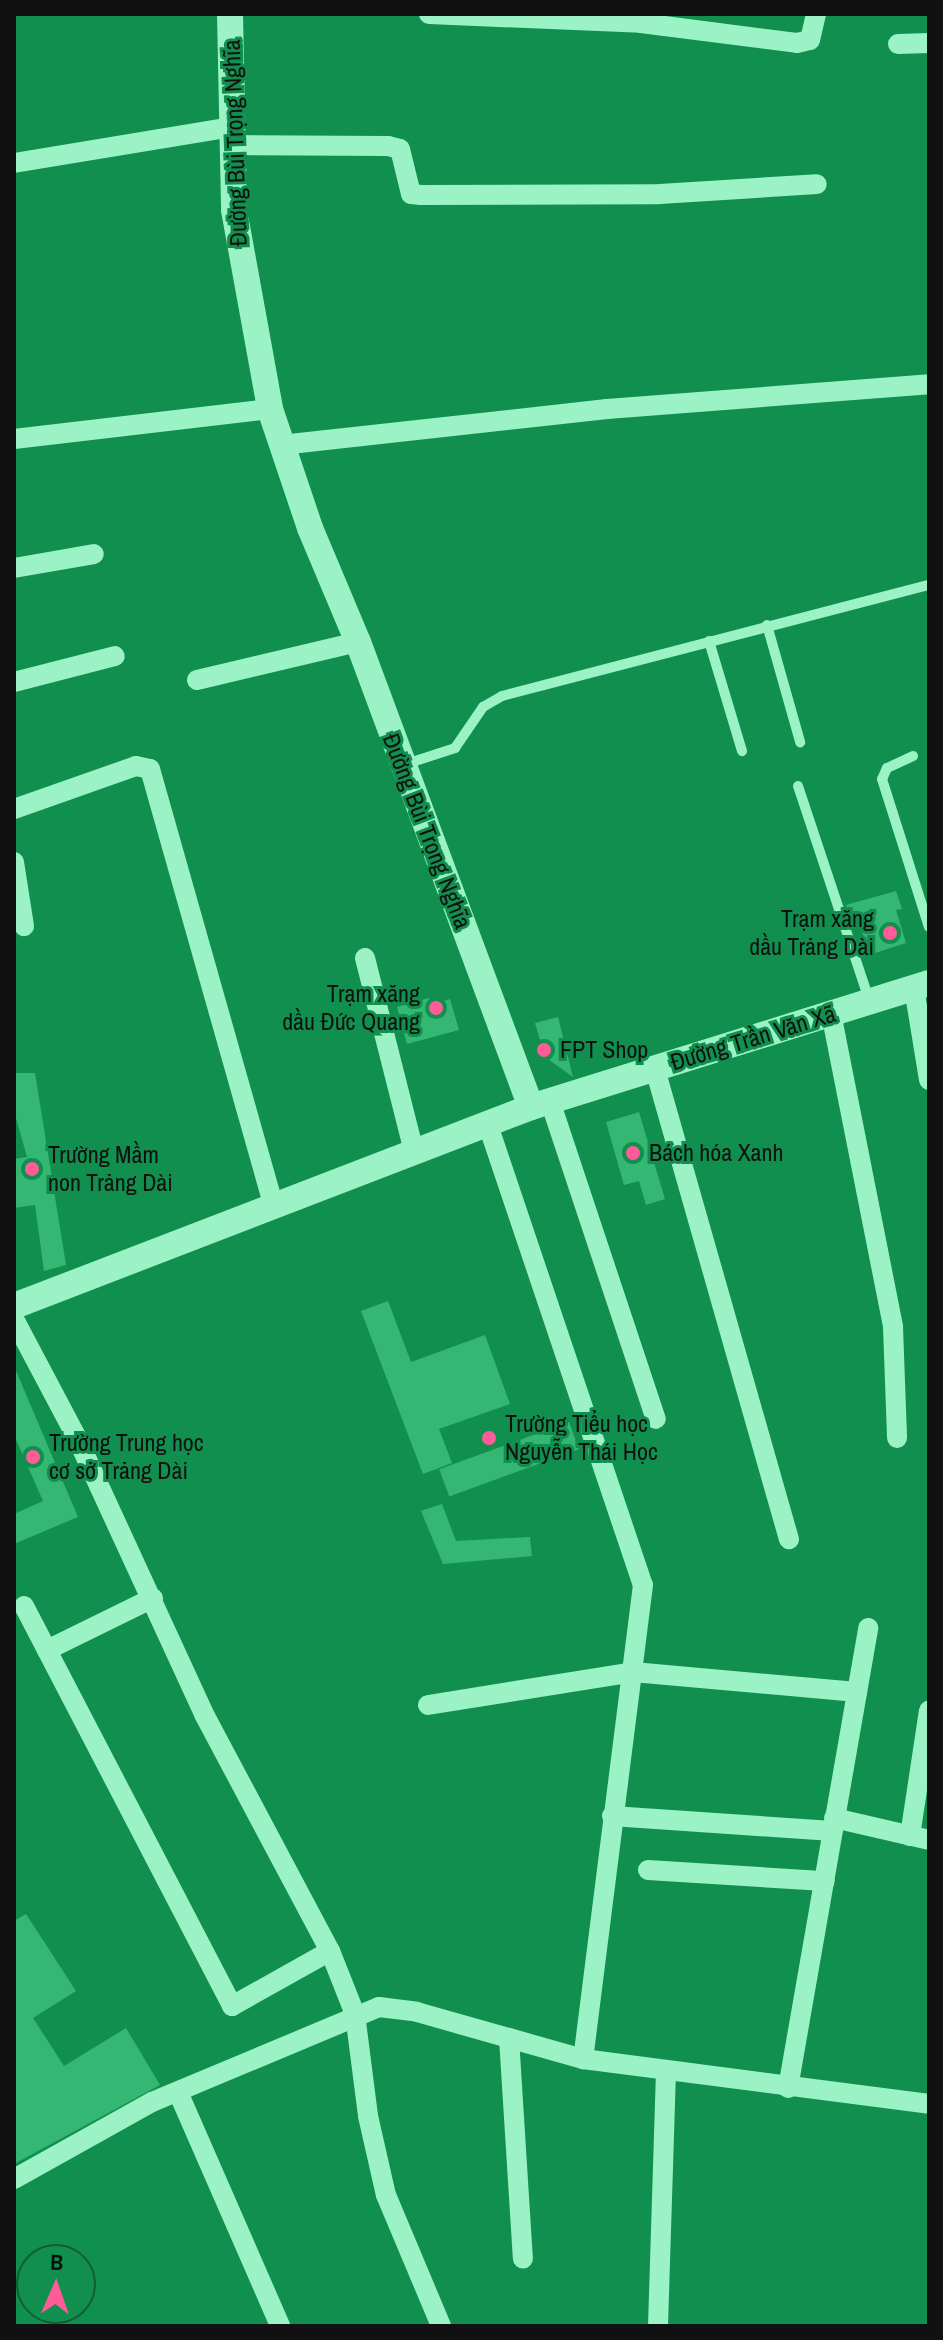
<!DOCTYPE html>
<html>
<head>
<meta charset="utf-8">
<style>
  body { margin:0 }
  #map { position:relative; width:943px; height:2340px; overflow:hidden; background:#118f4e; font-family:"Archivo Narrow",sans-serif }
  div>[style] { position:absolute }
  .building>* { inset:0; background:#34b773; transform-origin:0 0 }
  .service>* { height:10px; margin:-5px; padding:0 5px; transform-origin:5px; border-radius:5px; background:#9bf2c4 }
  .minor>* { height:20px; margin:-10px; padding:0 10px; transform-origin:10px; border-radius:10px; background:#9bf2c4 }
  .tertiary>* { height:26px; margin:-13px; padding:0 13px; transform-origin:13px; border-radius:13px; background:#9bf2c4 }
  .dots>* { width:22px; height:22px; translate:-50% -50%; box-sizing:border-box; border:4px solid #118f4e; border-radius:50% }
  span { translate:-50% -50%; white-space:nowrap; text-align:center; line-height:1.15; -webkit-text-stroke:6px #118f4e; paint-order:stroke }
  .street-label { font-size:24px; color:#111 }
  .poi-label { font-size:24px; color:#111 }
  .right { translate:-100% -50%; text-align:right }
  .left { translate:0 -50%; text-align:left }
  .frame { position:absolute; inset:0; border:16px solid #111; pointer-events:none }
  .north { position:absolute; left:16px; top:2244px; width:80px; height:80px; box-sizing:border-box; background:#118f4e; border:2px solid #115d36; border-radius:50%; rotate:2deg; font-size:22px; font-weight:700; line-height:32px; text-align:center; color:#111 }
  .north::after { content:''; display:block; margin:auto; width:28px; height:36px; background:#ff5c97; clip-path:polygon(50% 0,100% 100%,50% 72%,0 100%) }
</style>
</head>
<body>
<div id="map">
  <div class="building">
    <div style="clip-path:polygon(896px 891px,902px 909px,896px 910px,906px 943px,869px 955px,859px 923px,853px 925px,846px 905px)"></div>
    <div style="clip-path:polygon(429px 998px,431px 1005px,450px 999px,459px 1030px,407px 1044px,397px 1007px)"></div>
    <div style="clip-path:polygon(558px 1017px,573px 1077px,545px 1057px,535px 1023px)"></div>
    <div style="clip-path:polygon(14px 1073px,35px 1073px,66px 1265px,44px 1271px,35px 1205px,14px 1208px,14px 1159px,27px 1157px,14px 1111px)"></div>
    <div style="clip-path:polygon(639px 1112px,665px 1199px,646px 1205px,639px 1181px,624px 1185px,606px 1122px)"></div>
    <div style="clip-path:polygon(388px 1301px,411px 1362px,485px 1335px,510px 1404px,439px 1429px,452px 1463px,423px 1474px,361px 1311px)"></div>
    <div style="clip-path:polygon(14px 1366px,78px 1517px,14px 1544px,14px 1514px,43px 1501px,14px 1435px)"></div>
    <div style="left:569px;top:1422px;width:29px;height:138px;rotate:70deg"></div>
    <div style="clip-path:polygon(442px 1504px,456px 1541px,530px 1537px,532px 1556px,443px 1564px,421px 1511px)"></div>
    <div style="clip-path:polygon(26px 1914px,76px 1991px,33px 2018px,64px 2066px,126px 2028px,160px 2085px,14px 2164px,14px 1921px)"></div>
  </div>
  <div class="service">
    <div style="left:767px;top:625px;width:122px;rotate:74.2deg"></div>
    <div style="left:709px;top:641px;width:115px;rotate:73.3deg"></div>
    <div style="left:913px;top:756px;width:29px;rotate:155deg"></div>
    <div style="left:887px;top:768px;width:12px;rotate:114deg"></div>
    <div style="left:882px;top:779px;width:155px;rotate:72.4deg"></div>
    <div style="left:403px;top:765px;width:55px;rotate:-18.1deg"></div>
    <div style="left:455px;top:748px;width:50px;rotate:-55.7deg"></div>
    <div style="left:483px;top:707px;width:22px;rotate:-30deg"></div>
    <div style="left:502px;top:696px;width:441px;rotate:-14.6deg"></div>
    <div style="left:798px;top:786px;width:225px;rotate:71.6deg"></div>
  </div>
  <div class="minor">
    <div style="left:429px;top:14px;width:212px;rotate:2.4deg"></div>
    <div style="left:641px;top:23px;width:157px;rotate:7.3deg"></div>
    <div style="left:797px;top:43px;width:13px;rotate:-13deg"></div>
    <div style="left:810px;top:40px;width:27px;rotate:-77deg"></div>
    <div style="left:898px;top:44px;width:31px;rotate:-2deg"></div>
    <div style="left:231px;top:145px;width:157px;rotate:0.4deg"></div>
    <div style="left:388px;top:146px;width:12px;rotate:14deg"></div>
    <div style="left:400px;top:149px;width:46px;rotate:76.3deg"></div>
    <div style="left:411px;top:194px;width:10px;rotate:6deg"></div>
    <div style="left:421px;top:195px;width:239px;rotate:-0.2deg"></div>
    <div style="left:660px;top:194px;width:157px;rotate:-3.6deg"></div>
    <div style="left:14px;top:163px;width:220px;rotate:-9.4deg"></div>
    <div style="left:14px;top:439px;width:258px;rotate:-6.7deg"></div>
    <div style="left:281px;top:445px;width:328px;rotate:-6.3deg"></div>
    <div style="left:607px;top:409px;width:323px;rotate:-4.4deg"></div>
    <div style="left:14px;top:568px;width:81px;rotate:-9.9deg"></div>
    <div style="left:197px;top:680px;width:165px;rotate:-13.3deg"></div>
    <div style="left:14px;top:682px;width:104px;rotate:-14.4deg"></div>
    <div style="left:14px;top:809px;width:129px;rotate:-19.4deg"></div>
    <div style="left:136px;top:766px;width:14px;rotate:12deg"></div>
    <div style="left:150px;top:769px;width:456px;rotate:74.2deg"></div>
    <div style="left:14px;top:862px;width:65px;rotate:81.1deg"></div>
    <div style="left:365px;top:958px;width:200px;rotate:75.8deg"></div>
    <div style="left:914px;top:988px;width:93px;rotate:80.7deg"></div>
    <div style="left:831px;top:1013px;width:320px;rotate:78.8deg"></div>
    <div style="left:893px;top:1327px;width:111px;rotate:87.9deg"></div>
    <div style="left:655px;top:1069px;width:489px;rotate:74.1deg"></div>
    <div style="left:550px;top:1101px;width:335px;rotate:71.6deg"></div>
    <div style="left:488px;top:1125px;width:485px;rotate:71.4deg"></div>
    <div style="left:643px;top:1585px;width:478px;rotate:97.2deg"></div>
    <div style="left:14px;top:1319px;width:137px;rotate:62.1deg"></div>
    <div style="left:78px;top:1440px;width:304px;rotate:65.3deg"></div>
    <div style="left:205px;top:1716px;width:266px;rotate:62deg"></div>
    <div style="left:330px;top:1951px;width:68px;rotate:68.4deg"></div>
    <div style="left:355px;top:2014px;width:103px;rotate:82.7deg"></div>
    <div style="left:368px;top:2116px;width:81px;rotate:77.2deg"></div>
    <div style="left:386px;top:2195px;width:142px;rotate:67.2deg"></div>
    <div style="left:24px;top:1606px;width:451px;rotate:62.5deg"></div>
    <div style="left:232px;top:2006px;width:112px;rotate:-29.3deg"></div>
    <div style="left:47px;top:1650px;width:118px;rotate:-26.1deg"></div>
    <div style="left:428px;top:1705px;width:208px;rotate:-9.1deg"></div>
    <div style="left:633px;top:1672px;width:225px;rotate:5.1deg"></div>
    <div style="left:612px;top:1816px;width:221px;rotate:3.9deg"></div>
    <div style="left:834px;top:1818px;width:98px;rotate:13deg"></div>
    <div style="left:910px;top:1836px;width:127px;rotate:-81.4deg"></div>
    <div style="left:648px;top:1870px;width:177px;rotate:3.6deg"></div>
    <div style="left:509px;top:2038px;width:221px;rotate:86.4deg"></div>
    <div style="left:788px;top:2088px;width:467px;rotate:-80.1deg"></div>
    <div style="left:178px;top:2092px;width:255px;rotate:66.4deg"></div>
    <div style="left:14px;top:2179px;width:158px;rotate:-29.2deg"></div>
    <div style="left:152px;top:2102px;width:246px;rotate:-22.7deg"></div>
    <div style="left:379px;top:2007px;width:38px;rotate:7deg"></div>
    <div style="left:417px;top:2012px;width:173px;rotate:15.8deg"></div>
    <div style="left:583px;top:2059px;width:349px;rotate:7.4deg"></div>
    <div style="left:658px;top:2326px;width:256px;rotate:-88.2deg"></div>
  </div>
  <div class="tertiary">
    <div style="left:230px;top:14px;width:196px;rotate:88.8deg"></div>
    <div style="left:234px;top:210px;width:202px;rotate:79.7deg"></div>
    <div style="left:270px;top:409px;width:126px;rotate:71.4deg"></div>
    <div style="left:310px;top:528px;width:124px;rotate:67.2deg"></div>
    <div style="left:358px;top:642px;width:496px;rotate:69.6deg"></div>
    <div style="left:14px;top:1306px;width:554px;rotate:-21.05deg"></div>
    <div style="left:531px;top:1107px;width:417px;rotate:-17.3deg"></div>
  </div>
  <div class="dots">
    <div style="left:890px;top:933px;background:#ff5c97"></div>
    <div style="left:436px;top:1008px;background:#ff5c97"></div>
    <div style="left:544px;top:1050px;background:#ff5c97"></div>
    <div style="left:633px;top:1153px;background:#ff5c97"></div>
    <div style="left:32px;top:1169px;background:#ff5c97"></div>
    <div style="left:489px;top:1438px;background:#ff5c97"></div>
    <div style="left:33px;top:1457px;background:#ff5c97"></div>
  </div>
  <div class="street-label">
    <span style="left:235px;top:143px;rotate:-92deg">Đường Bùi Trọng Nghĩa</span>
    <span style="left:427px;top:831px;rotate:69deg">Đường Bùi Trọng Nghĩa</span>
    <span style="left:753px;top:1038px;rotate:-17deg">Đường Trần Văn Xã</span>
  </div>
  <div class="poi-label">
    <span class="right" style="left:874px;top:933px">Trạm xăng<br>dầu Trảng Dài</span>
    <span class="right" style="left:420px;top:1008px">Trạm xăng<br>dầu Đức Quang</span>
    <span class="left" style="left:560px;top:1050px">FPT Shop</span>
    <span class="left" style="left:649px;top:1153px">Bách hóa Xanh</span>
    <span class="left" style="left:48px;top:1169px">Trường Mầm<br>non Trảng Dài</span>
    <span class="left" style="left:505px;top:1438px">Trường Tiểu học<br>Nguyễn Thái Học</span>
    <span class="left" style="left:49px;top:1457px">Trường Trung học<br>cơ sở Trảng Dài</span>
  </div>
  <div class="frame"></div>
  <div class="north">B</div>
</div>
</body>
</html>
